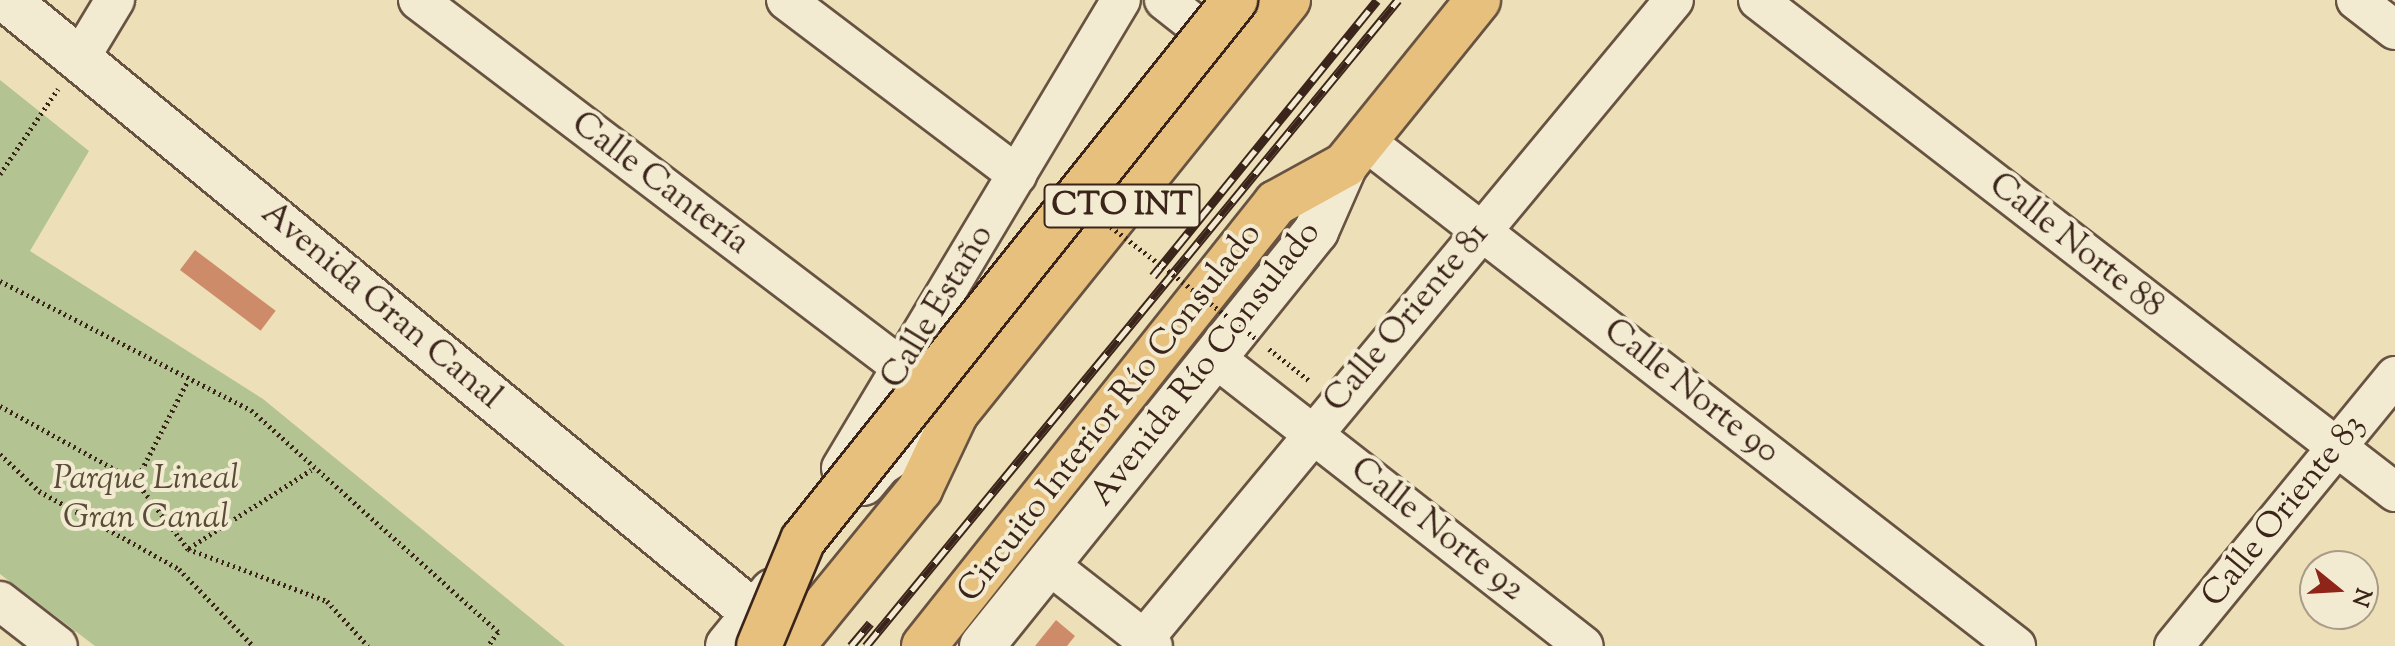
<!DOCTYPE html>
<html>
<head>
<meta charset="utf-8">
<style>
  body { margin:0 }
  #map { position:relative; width:2395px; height:646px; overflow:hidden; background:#ede0b8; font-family:"Sorts Mill Goudy",serif }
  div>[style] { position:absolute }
  .green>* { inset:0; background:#b4c392 }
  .building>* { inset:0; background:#ce8b69; transform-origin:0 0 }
  .path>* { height:5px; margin-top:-2.5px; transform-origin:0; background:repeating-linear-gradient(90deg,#3b241a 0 2px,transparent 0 6px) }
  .roads { filter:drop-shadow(2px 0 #685342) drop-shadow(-2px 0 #685342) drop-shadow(0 2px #685342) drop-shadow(0 -2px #685342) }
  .street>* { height:38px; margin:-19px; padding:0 19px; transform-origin:19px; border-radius:19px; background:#f3ebd1 }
  .secondary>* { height:44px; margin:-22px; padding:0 22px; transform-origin:22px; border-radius:22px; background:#f3ebd1 }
  .highway>* { height:44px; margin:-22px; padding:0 22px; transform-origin:22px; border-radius:22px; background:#e6c07c }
  .rail>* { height:9px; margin-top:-4.5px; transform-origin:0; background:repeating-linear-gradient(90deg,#f3ebd1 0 18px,#3b241a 0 36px); box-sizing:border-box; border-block:2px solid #3b241a }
  .path-bridge>* { height:5px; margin-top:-2.5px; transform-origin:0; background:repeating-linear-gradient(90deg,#3b241a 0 2px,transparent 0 6px) }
  .bridges { filter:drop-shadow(2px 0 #3b241a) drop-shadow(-2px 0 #3b241a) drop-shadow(0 2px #3b241a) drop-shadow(0 -2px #3b241a) }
  .highway-bridge>* { height:44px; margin:-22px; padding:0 22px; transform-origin:22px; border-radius:22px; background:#e6c07c }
  span { translate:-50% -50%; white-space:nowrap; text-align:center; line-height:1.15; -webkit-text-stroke:8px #f3ebd1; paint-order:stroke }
  .shield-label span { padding:2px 6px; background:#f3ebd1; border:2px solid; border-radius:6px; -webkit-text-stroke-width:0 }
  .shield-label { font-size:32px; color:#3b241a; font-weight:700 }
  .street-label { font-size:34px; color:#3b241a }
  .park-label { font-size:34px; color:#594c38; font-style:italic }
  .north { position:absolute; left:2299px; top:550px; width:80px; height:80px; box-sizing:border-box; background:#f3ebd1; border:2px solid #a99b88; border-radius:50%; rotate:108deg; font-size:22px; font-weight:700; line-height:32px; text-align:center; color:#3b241a }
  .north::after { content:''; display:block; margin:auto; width:28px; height:36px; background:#8f2418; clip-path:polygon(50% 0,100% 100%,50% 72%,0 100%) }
</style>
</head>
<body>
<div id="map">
  <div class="green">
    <div style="clip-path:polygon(0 80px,89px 151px,30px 251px,263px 399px,565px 646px,95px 646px,0 574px)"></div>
  </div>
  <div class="building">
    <div style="left:195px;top:250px;width:101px;height:25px;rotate:37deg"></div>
    <div style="clip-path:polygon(1056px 620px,1075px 636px,1067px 646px,1035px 646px)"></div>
  </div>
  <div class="path">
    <div style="left:0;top:174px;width:103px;rotate:-55.7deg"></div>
    <div style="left:0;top:281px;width:282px;rotate:27.2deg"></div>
    <div style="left:251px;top:410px;width:332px;rotate:41.9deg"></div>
    <div style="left:498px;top:632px;width:17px;rotate:126deg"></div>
    <div style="left:1269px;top:349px;width:53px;rotate:38.2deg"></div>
    <div style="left:0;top:406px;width:155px;rotate:28.9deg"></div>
    <div style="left:136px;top:481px;width:86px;rotate:52.6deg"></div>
    <div style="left:188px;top:549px;width:148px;rotate:20.5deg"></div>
    <div style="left:327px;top:601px;width:61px;rotate:47.7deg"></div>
    <div style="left:0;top:454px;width:54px;rotate:43.5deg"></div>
    <div style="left:39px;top:491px;width:160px;rotate:29.1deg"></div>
    <div style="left:179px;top:569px;width:107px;rotate:46.1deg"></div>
    <div style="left:136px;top:481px;width:111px;rotate:-62.7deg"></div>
    <div style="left:189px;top:548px;width:145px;rotate:-32.6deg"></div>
  </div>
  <div class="roads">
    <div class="street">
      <div style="left:418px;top:0;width:607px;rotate:37.23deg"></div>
      <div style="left:786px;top:0;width:290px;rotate:37.1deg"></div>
      <div style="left:1164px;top:0;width:42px;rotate:38.2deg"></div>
      <div style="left:1758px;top:0;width:805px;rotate:37.68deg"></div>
      <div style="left:2356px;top:0;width:49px;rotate:37.6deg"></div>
      <div style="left:80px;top:58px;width:68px;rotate:-58.9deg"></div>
      <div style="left:1365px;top:141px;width:824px;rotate:37.8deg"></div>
      <div style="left:1214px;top:357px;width:469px;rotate:38deg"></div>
      <div style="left:841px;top:468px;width:545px;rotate:-59.11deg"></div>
      <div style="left:1048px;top:564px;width:133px;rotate:38deg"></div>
      <div style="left:0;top:601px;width:73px;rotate:37.8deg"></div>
      <div style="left:1144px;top:639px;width:830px;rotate:-50.33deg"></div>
      <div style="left:2174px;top:646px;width:349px;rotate:-50.7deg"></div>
    </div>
    <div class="secondary">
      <div style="left:7px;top:0;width:966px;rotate:39.37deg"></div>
      <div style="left:863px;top:483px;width:26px;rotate:-50deg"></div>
      <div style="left:880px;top:463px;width:91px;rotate:-33.3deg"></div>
      <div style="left:728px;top:646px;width:71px;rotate:-50.7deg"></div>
      <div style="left:982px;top:646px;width:533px;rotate:-51.17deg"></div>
      <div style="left:1316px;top:231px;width:72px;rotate:-66.3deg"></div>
    </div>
    <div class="highway">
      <div style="left:792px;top:646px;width:203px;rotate:-50.8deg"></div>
      <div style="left:920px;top:489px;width:84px;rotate:-64.7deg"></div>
      <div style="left:956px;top:413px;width:530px;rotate:-51.21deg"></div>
      <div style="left:924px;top:646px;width:566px;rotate:-51.53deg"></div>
      <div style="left:1276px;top:203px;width:79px;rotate:-28.8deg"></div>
      <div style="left:1345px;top:165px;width:212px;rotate:-51.1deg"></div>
    </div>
  </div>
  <div class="rail">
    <div style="left:1153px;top:276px;width:355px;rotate:-50.9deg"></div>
    <div style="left:851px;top:646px;width:30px;rotate:-50deg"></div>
    <div style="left:866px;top:646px;width:837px;rotate:-50.53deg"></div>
  </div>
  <div class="path-bridge">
    <div style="left:1106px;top:223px;width:192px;rotate:37.6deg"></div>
  </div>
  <div class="bridges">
    <div class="highway-bridge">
      <div style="left:759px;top:646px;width:115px;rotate:-67.5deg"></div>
      <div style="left:803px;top:540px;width:692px;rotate:-51.34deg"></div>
    </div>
  </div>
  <div class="shield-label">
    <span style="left:1122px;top:206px">CTO INT</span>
  </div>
  <div class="street-label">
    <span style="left:660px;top:184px;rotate:37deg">Calle Cantería</span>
    <span style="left:2076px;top:246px;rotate:38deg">Calle Norte 88</span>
    <span style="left:381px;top:306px;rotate:40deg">Avenida Gran Canal</span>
    <span style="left:938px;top:307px;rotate:-59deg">Calle Estaño</span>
    <span style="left:1407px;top:318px;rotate:-50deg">Calle Oriente 81</span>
    <span style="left:1206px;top:364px;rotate:-52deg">Avenida Río Consulado</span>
    <span style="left:1691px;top:392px;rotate:38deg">Calle Norte 90</span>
    <span style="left:1110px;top:413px;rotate:-52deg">Circuito Interior Río Consulado</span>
    <span style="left:2284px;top:511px;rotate:-51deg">Calle Oriente 83</span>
    <span style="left:1437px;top:530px;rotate:38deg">Calle Norte 92</span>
  </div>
  <div class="park-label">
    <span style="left:146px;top:499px">Parque Lineal<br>Gran Canal</span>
  </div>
  <div class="north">N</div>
</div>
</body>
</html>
